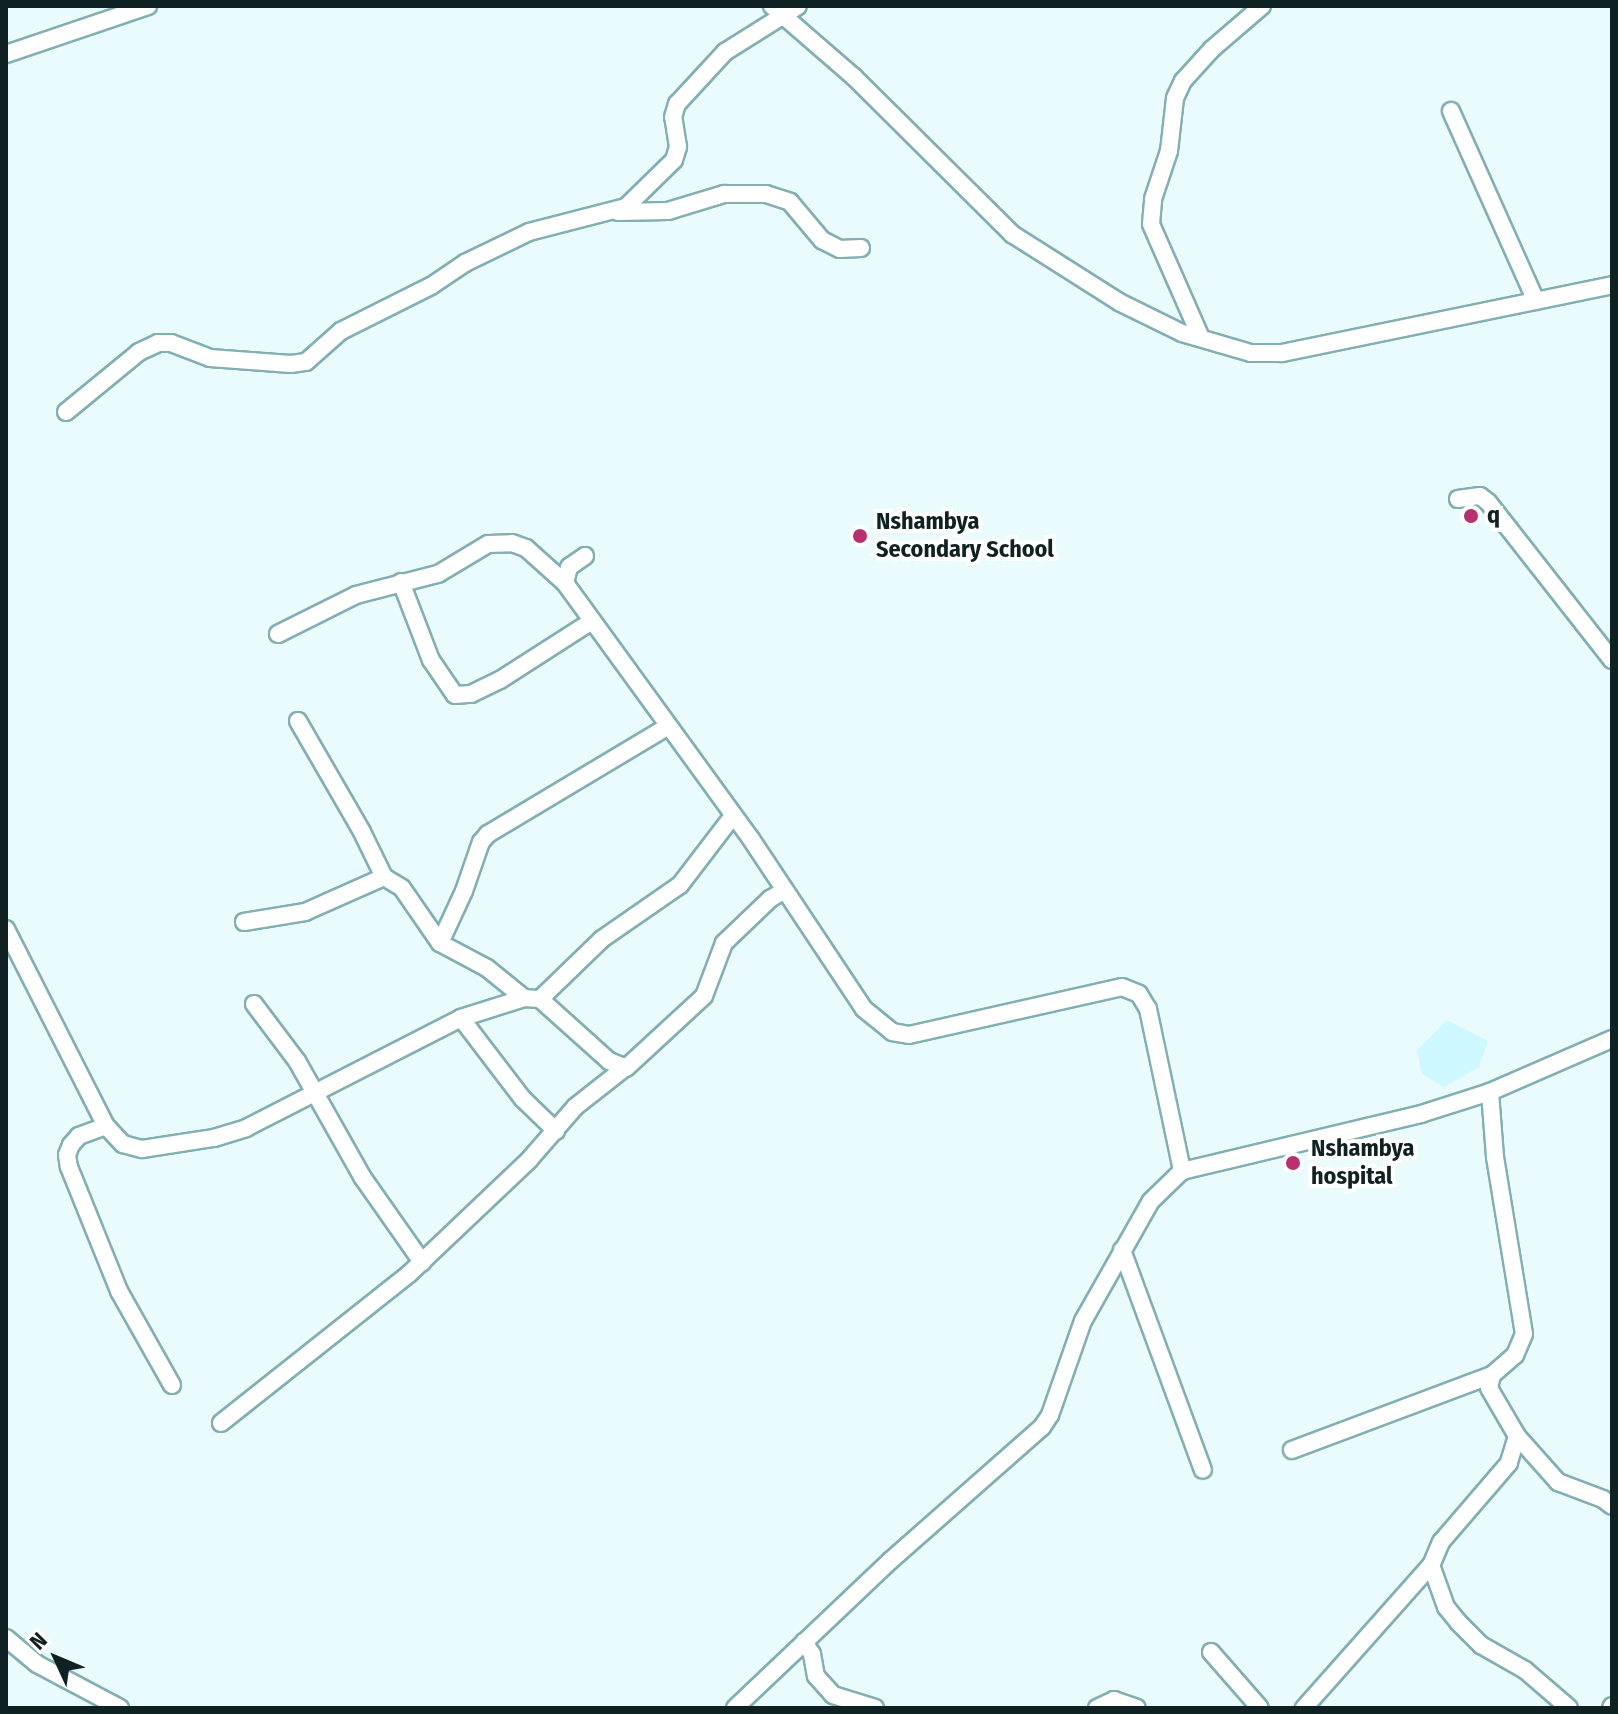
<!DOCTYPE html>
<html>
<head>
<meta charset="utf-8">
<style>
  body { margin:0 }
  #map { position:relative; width:1618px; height:1714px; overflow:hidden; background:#eafbfe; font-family:"Fira Sans Condensed",sans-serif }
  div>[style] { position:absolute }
  .built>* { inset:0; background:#cdf8ff }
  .roads { filter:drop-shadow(2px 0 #83aeb4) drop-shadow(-2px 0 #83aeb4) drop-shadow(0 2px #83aeb4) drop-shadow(0 -2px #83aeb4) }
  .minor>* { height:16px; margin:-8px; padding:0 8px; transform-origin:8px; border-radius:8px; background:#fff }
  .dots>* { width:22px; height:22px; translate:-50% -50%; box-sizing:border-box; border:4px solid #fff; border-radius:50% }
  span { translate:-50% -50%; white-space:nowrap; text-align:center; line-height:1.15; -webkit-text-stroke:8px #fff; paint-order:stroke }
  .poi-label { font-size:24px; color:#102123; font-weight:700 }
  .left { translate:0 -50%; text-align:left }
  .frame { position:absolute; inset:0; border:8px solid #102123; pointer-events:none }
  .north { position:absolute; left:16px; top:1618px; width:80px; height:80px; -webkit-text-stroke:6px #fff; paint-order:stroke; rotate:314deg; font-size:22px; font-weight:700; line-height:32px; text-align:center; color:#102123 }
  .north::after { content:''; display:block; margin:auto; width:28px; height:36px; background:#102123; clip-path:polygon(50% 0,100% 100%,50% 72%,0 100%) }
</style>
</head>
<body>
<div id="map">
  <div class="built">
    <div style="clip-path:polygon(1447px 1020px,1488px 1041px,1479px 1067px,1444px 1087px,1422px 1074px,1417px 1050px)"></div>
  </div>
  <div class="roads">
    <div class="minor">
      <div style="left:772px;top:6px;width:108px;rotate:40.9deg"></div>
      <div style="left:854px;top:77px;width:223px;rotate:44.8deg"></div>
      <div style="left:1012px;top:234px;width:127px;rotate:32.4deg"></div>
      <div style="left:1119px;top:302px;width:70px;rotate:26.2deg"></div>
      <div style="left:1182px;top:333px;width:72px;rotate:16.2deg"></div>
      <div style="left:1251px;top:353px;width:31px"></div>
      <div style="left:1282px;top:353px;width:337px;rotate:-11.6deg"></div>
      <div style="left:6px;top:54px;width:150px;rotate:-18.7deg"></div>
      <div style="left:1451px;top:111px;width:208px;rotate:65.9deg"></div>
      <div style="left:618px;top:212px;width:50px;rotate:-1.1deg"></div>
      <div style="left:668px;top:211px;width:59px;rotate:-16.9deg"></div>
      <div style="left:724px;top:194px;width:42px"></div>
      <div style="left:766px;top:194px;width:25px;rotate:18deg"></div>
      <div style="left:790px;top:202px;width:50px;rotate:49.9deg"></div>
      <div style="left:822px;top:240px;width:20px;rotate:27deg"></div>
      <div style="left:840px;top:249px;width:21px;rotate:-3deg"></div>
      <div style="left:1201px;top:338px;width:124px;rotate:-113.7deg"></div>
      <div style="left:1151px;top:224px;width:25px;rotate:-85deg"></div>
      <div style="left:1153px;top:199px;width:51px;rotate:-71.6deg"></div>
      <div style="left:1169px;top:151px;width:53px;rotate:-83.5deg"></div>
      <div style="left:1175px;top:98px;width:19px;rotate:-65deg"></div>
      <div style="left:1183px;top:81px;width:43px;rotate:-47.8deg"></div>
      <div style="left:1212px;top:49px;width:66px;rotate:-40.7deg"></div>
      <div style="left:66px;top:412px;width:94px;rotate:-39.4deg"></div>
      <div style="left:139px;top:352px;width:21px;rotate:-25deg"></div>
      <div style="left:158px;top:343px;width:13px"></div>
      <div style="left:171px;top:343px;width:42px;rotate:21deg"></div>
      <div style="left:210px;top:358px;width:81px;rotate:4.2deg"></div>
      <div style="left:291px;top:364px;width:15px;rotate:-8deg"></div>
      <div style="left:306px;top:362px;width:47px;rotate:-41.5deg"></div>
      <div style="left:341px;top:331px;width:101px;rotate:-26.6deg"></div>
      <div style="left:431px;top:286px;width:41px;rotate:-34.1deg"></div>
      <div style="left:465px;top:263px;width:71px;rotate:-25.8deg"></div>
      <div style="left:529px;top:232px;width:100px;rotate:-14.5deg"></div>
      <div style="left:626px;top:207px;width:67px;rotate:-44.4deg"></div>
      <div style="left:674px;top:160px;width:14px;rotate:-73deg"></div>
      <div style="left:678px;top:147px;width:30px;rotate:-99deg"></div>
      <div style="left:673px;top:117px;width:14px;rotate:-73deg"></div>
      <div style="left:677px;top:104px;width:71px;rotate:-47.3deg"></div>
      <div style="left:725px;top:52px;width:86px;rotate:-32.2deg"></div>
      <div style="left:1458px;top:499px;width:22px;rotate:-8deg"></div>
      <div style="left:1480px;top:496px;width:10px;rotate:37deg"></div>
      <div style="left:1488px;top:502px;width:201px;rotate:51.9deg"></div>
      <div style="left:585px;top:556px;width:19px;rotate:145deg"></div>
      <div style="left:569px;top:567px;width:16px;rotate:104deg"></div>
      <div style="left:565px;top:583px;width:316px;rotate:54deg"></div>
      <div style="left:751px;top:839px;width:204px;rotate:56.4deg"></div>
      <div style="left:864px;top:1009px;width:36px;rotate:39deg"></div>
      <div style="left:892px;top:1032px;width:17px;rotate:10deg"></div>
      <div style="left:909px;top:1035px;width:218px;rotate:-12.7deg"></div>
      <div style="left:1122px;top:987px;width:18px;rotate:22deg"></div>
      <div style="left:1139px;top:994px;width:17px;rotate:59deg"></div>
      <div style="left:1148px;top:1009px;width:166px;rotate:78.1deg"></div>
      <div style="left:401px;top:582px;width:84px;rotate:69deg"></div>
      <div style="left:431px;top:660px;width:42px;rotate:55.6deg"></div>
      <div style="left:455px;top:695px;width:16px;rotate:-4deg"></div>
      <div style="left:471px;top:694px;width:32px;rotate:-26deg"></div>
      <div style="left:500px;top:680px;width:109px;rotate:-32.7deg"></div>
      <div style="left:278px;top:634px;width:87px;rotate:-26.6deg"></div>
      <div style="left:356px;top:595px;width:85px;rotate:-14.4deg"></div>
      <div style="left:438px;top:574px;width:58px;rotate:-31deg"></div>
      <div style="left:488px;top:544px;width:24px;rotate:-2deg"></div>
      <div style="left:512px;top:543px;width:15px;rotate:20deg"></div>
      <div style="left:526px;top:548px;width:52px;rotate:41.9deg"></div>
      <div style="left:298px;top:721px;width:128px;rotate:60deg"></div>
      <div style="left:362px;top:832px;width:50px;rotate:63.9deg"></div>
      <div style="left:244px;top:922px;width:62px;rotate:-9.3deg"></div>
      <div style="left:305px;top:912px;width:86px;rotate:-23.9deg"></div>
      <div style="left:384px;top:877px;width:21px;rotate:31deg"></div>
      <div style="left:402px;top:888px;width:67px;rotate:55.4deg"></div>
      <div style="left:440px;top:943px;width:53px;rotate:28deg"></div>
      <div style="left:487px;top:968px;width:48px;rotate:39deg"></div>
      <div style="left:6px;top:929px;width:221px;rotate:63.1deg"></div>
      <div style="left:106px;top:1126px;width:25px;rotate:47deg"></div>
      <div style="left:123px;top:1144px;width:20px;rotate:15deg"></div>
      <div style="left:142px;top:1149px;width:73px;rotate:-8.7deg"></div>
      <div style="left:214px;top:1138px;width:34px;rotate:-17deg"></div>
      <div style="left:246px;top:1128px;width:242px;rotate:-27.1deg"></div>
      <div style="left:461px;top:1018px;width:66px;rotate:-17.6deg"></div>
      <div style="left:524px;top:998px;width:16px;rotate:4deg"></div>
      <div style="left:540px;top:999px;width:93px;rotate:41.9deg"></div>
      <div style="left:609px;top:1061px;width:18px;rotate:22deg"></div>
      <div style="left:626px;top:1068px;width:106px;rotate:-42.7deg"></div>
      <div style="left:704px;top:996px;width:57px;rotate:-69.3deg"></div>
      <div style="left:724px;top:943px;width:64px;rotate:-43.7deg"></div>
      <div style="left:770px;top:899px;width:17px;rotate:-31deg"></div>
      <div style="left:440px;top:943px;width:57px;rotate:-65.2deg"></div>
      <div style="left:464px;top:891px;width:52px;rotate:-70.9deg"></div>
      <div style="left:481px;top:842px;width:11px;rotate:-49deg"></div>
      <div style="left:488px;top:834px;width:209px;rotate:-30.9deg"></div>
      <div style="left:540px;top:999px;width:86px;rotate:-44.1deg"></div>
      <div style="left:602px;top:939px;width:95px;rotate:-34.7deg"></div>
      <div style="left:680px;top:885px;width:86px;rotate:-52.6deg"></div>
      <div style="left:254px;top:1004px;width:71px;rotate:53deg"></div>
      <div style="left:297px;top:1061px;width:134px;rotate:60.6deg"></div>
      <div style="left:363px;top:1178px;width:103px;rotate:54.9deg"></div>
      <div style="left:461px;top:1018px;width:102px;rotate:52.6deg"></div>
      <div style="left:523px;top:1099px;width:46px;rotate:44.1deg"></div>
      <div style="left:1490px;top:1092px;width:65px;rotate:85.6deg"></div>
      <div style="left:1495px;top:1157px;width:179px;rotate:80.7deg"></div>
      <div style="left:1524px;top:1334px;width:23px;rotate:113deg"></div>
      <div style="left:1515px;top:1355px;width:30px;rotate:139deg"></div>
      <div style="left:1492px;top:1375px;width:13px;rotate:103deg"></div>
      <div style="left:1489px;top:1388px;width:56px;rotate:59.7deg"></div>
      <div style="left:1517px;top:1436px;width:28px;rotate:107deg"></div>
      <div style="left:1509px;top:1463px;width:104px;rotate:130.7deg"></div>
      <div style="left:1441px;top:1542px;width:25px;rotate:113deg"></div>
      <div style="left:1431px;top:1565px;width:45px;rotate:70.3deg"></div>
      <div style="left:1446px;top:1607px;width:19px;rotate:51deg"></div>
      <div style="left:1458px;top:1622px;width:33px;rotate:45deg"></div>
      <div style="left:1481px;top:1645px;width:51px;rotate:29.6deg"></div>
      <div style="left:1525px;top:1670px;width:58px;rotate:40.8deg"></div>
      <div style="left:106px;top:1126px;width:29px;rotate:160deg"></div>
      <div style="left:79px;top:1136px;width:12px;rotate:132deg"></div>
      <div style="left:71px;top:1145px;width:11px;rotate:112deg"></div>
      <div style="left:67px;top:1155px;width:12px;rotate:81deg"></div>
      <div style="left:69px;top:1167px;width:134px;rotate:68deg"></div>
      <div style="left:119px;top:1291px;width:108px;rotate:60.6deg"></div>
      <div style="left:1122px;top:1250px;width:234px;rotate:69.8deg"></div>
      <div style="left:221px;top:1423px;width:241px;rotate:-38.4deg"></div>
      <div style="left:410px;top:1273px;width:164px;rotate:-43.5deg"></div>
      <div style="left:529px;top:1160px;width:70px;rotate:-49deg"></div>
      <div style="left:575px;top:1107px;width:60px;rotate:-38.2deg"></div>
      <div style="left:1517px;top:1436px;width:62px;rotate:48.3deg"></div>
      <div style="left:1558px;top:1482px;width:48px;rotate:20.7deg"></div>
      <div style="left:1603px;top:1499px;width:11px;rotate:38deg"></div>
      <div style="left:1292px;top:1450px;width:214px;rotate:-20.6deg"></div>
      <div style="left:6px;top:1638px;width:40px;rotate:40deg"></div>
      <div style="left:37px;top:1664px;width:94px;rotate:27.9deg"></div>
      <div style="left:804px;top:1642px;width:14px;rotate:56deg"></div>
      <div style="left:812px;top:1654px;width:22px;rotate:80deg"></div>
      <div style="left:816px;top:1676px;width:25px;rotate:48deg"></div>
      <div style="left:833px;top:1695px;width:44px;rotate:17.2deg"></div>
      <div style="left:1211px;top:1652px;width:74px;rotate:48.8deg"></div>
      <div style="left:735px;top:1708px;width:214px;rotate:-43.5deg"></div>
      <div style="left:890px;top:1561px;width:203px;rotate:-41.4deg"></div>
      <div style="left:1042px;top:1427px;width:14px;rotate:-56deg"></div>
      <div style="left:1050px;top:1415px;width:100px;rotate:-70.7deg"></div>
      <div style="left:1083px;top:1321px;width:138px;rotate:-60.5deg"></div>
      <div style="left:1151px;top:1201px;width:43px;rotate:-44.1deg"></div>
      <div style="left:1182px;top:1171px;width:246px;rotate:-13.4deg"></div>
      <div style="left:1421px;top:1114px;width:72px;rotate:-17.7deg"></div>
      <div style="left:1490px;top:1092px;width:133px;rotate:-23.5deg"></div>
      <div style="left:1097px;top:1708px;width:19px;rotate:-25deg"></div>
      <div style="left:1114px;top:1700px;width:24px;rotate:19deg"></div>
      <div style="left:1304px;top:1708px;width:191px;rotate:-48.4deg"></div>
      <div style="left:1611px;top:1708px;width:2px;rotate:-63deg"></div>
    </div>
  </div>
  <div class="dots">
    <div style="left:1471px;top:516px;background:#b8306e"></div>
    <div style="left:860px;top:536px;background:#b8306e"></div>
    <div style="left:1293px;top:1163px;background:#b8306e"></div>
  </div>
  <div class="poi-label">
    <span class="left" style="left:1487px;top:516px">q</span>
    <span class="left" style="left:876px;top:536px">Nshambya<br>Secondary School</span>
    <span class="left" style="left:1311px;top:1163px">Nshambya<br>hospital</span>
  </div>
  <div class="frame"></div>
  <div class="north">N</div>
</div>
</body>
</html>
